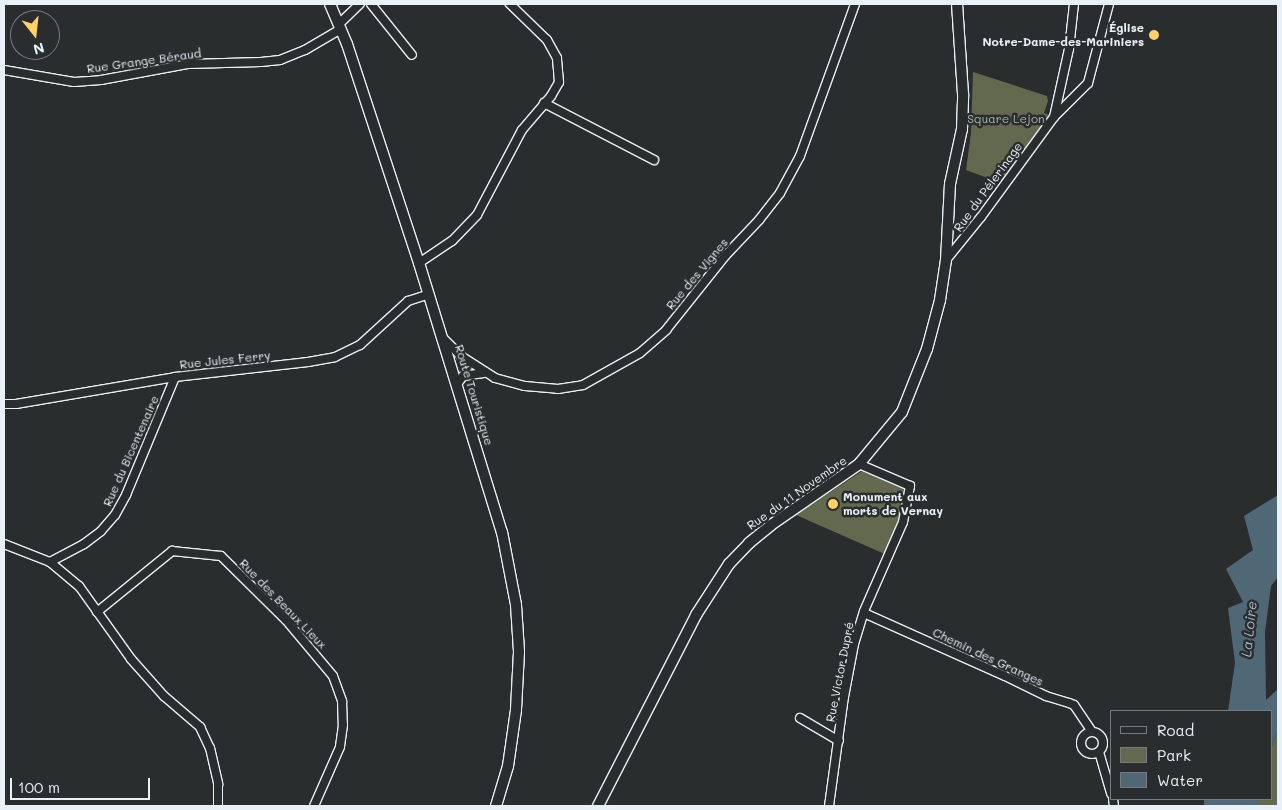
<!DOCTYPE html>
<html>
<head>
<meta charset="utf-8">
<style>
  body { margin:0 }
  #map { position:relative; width:1282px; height:810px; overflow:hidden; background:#2a2d2e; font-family:Mali,sans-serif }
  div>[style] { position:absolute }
  .green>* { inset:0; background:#63694f }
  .water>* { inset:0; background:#506775; transform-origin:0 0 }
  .roads { filter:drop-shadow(1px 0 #e8f1f8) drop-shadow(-1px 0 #e8f1f8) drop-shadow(0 1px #e8f1f8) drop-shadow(0 -1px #e8f1f8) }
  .minor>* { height:8px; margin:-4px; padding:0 4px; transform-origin:4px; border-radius:4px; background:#2a2d2e }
  .minor>.ring { margin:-4px; padding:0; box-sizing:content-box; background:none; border:8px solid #2a2d2e; border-radius:50% }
  .tertiary>* { height:10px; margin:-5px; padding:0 5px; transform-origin:5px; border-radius:5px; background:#2a2d2e }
  .dots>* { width:14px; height:14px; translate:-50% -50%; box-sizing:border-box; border:2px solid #2a2d2e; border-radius:50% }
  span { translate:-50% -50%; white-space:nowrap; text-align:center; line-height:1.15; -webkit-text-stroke:5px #2a2d2e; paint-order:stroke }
  .poi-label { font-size:12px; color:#e8f1f8; font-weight:700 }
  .right { translate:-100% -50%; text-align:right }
  .left { translate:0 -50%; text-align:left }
  .street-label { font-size:12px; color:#e8f1f8 }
  .park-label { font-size:12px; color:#acb4ac }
  .water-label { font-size:14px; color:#abbac4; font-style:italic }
  .frame { position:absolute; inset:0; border:5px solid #e8f1f8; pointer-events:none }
  .legend { position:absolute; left:1110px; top:710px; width:162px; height:90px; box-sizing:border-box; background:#2a2d2e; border:1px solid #767b7f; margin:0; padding:6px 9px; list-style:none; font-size:15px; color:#e8f1f8 }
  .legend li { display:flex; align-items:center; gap:10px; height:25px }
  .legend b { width:25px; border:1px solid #767b7f }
  .north { position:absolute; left:10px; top:10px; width:50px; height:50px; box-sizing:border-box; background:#2a2d2e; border:1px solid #767b7f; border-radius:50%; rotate:164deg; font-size:14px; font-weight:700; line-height:20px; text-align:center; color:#e8f1f8 }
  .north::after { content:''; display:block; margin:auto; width:18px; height:22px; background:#ffd166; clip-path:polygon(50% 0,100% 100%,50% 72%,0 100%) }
  .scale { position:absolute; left:10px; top:778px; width:140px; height:22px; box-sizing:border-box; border:2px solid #e8f1f8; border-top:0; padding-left:6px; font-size:15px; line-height:18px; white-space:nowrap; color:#e8f1f8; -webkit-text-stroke:4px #2a2d2e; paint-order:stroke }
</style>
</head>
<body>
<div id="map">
  <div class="green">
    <div style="clip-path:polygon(973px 72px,1047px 96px,1048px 101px,1044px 113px,1049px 115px,1001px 183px,966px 170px,971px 133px)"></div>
    <div style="clip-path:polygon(862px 471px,904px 489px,900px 521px,887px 555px,796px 515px)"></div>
    <div style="clip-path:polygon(1278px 731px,1278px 806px,1260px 806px,1260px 799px,1271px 799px,1271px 748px)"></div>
  </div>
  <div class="water">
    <div style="clip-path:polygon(1278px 495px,1278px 577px,1271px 586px,1265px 632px,1266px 700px,1278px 689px,1278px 731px,1271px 748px,1271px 711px,1228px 711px,1235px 663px,1228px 608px,1243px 602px,1226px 569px,1253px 550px,1244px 516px)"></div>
    <div style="left:1204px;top:799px;width:56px;height:7px"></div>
  </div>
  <div class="roads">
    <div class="minor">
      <div style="left:371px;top:4px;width:65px;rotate:51.2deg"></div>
      <div style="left:339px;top:24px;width:29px;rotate:-44deg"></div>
      <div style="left:4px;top:70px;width:71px;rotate:9.7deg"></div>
      <div style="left:74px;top:82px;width:27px;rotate:-4deg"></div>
      <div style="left:101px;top:80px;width:88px;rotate:-10.4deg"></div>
      <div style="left:188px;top:64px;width:73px;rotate:-1.6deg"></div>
      <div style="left:261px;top:62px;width:19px;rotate:-6deg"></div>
      <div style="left:280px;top:60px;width:27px;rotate:-22deg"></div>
      <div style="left:305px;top:50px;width:42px;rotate:-30.3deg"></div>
      <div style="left:544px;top:103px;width:124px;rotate:27.4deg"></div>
      <div style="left:1054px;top:117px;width:70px;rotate:-77.6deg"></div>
      <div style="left:1069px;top:49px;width:45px;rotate:-83.7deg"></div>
      <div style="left:946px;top:260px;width:55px;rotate:-50.9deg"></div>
      <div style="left:981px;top:217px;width:124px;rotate:-53.9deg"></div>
      <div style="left:1054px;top:117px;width:48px;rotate:-45deg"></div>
      <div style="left:1088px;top:83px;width:82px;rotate:-75.1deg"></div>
      <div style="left:419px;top:263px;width:40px;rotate:-34deg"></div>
      <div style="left:452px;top:241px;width:36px;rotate:-46deg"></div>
      <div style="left:477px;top:215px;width:96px;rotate:-62.1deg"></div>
      <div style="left:522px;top:130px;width:45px;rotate:-49.5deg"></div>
      <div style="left:551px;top:96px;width:16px;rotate:-60deg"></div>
      <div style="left:559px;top:82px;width:24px;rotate:-95deg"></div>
      <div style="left:557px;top:58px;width:21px;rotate:-119deg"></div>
      <div style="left:547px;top:40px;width:52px;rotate:-135.8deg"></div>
      <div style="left:443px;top:338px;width:25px;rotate:45deg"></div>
      <div style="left:461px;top:356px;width:40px;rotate:32.9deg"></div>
      <div style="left:495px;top:378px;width:31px;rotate:15deg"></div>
      <div style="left:525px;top:386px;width:33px;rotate:5deg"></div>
      <div style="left:558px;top:389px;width:25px;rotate:-9deg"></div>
      <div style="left:583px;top:385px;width:65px;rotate:-29.3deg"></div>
      <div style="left:640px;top:353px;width:35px;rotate:-41deg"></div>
      <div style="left:666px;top:330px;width:95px;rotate:-51.4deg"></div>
      <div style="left:725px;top:256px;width:50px;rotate:-46.6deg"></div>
      <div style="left:759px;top:220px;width:34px;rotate:-52deg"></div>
      <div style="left:780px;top:193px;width:42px;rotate:-61.6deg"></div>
      <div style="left:800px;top:156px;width:162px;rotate:-70.1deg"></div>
      <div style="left:458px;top:383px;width:9px;rotate:-54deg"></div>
      <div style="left:463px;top:376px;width:21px;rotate:-8deg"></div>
      <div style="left:4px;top:404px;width:12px"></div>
      <div style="left:16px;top:404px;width:161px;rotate:-9.6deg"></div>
      <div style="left:175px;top:377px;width:134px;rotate:-6.4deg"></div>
      <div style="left:308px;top:362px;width:27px;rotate:-10deg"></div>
      <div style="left:335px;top:357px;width:28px;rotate:-26deg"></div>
      <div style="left:360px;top:345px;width:65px;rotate:-42.5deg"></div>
      <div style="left:408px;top:301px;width:22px;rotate:-18deg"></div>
      <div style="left:4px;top:544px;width:49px;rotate:21.4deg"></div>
      <div style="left:50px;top:562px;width:38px;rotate:40deg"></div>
      <div style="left:79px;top:586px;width:90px;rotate:54.5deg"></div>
      <div style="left:131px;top:659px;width:50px;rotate:48.3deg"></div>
      <div style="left:164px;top:696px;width:48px;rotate:40.7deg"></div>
      <div style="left:200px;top:727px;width:23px;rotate:65deg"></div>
      <div style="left:210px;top:748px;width:37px;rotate:77deg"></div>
      <div style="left:218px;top:784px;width:22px;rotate:90deg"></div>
      <div style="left:50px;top:562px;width:38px;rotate:-28deg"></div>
      <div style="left:84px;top:544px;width:21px;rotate:-37deg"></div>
      <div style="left:101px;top:531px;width:21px;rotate:-49deg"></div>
      <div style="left:115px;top:515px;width:23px;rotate:-61deg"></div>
      <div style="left:126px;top:495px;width:128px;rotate:-67.4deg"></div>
      <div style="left:97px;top:612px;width:97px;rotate:-39.1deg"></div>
      <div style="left:172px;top:551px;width:49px;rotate:5.8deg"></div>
      <div style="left:221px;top:556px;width:91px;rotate:44.6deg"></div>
      <div style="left:286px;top:620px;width:73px;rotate:50deg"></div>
      <div style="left:333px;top:676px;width:27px;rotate:70deg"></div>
      <div style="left:342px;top:701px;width:24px;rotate:88deg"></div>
      <div style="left:343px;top:725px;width:22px;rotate:98deg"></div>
      <div style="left:340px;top:747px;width:64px;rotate:113.8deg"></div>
      <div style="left:864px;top:613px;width:154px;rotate:24.1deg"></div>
      <div style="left:1005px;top:676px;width:46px;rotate:26deg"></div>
      <div style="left:1046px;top:696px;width:24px;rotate:17deg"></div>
      <div style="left:1069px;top:703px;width:5px;rotate:22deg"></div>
      <div style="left:1074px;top:705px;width:32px;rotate:56deg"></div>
      <div style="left:800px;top:718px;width:45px;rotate:30.5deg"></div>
      <div class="ring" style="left:1081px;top:732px;width:14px;height:14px"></div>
      <div style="left:1099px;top:752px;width:43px;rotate:73.7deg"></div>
      <div style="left:1113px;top:799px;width:7px;rotate:82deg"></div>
      <div style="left:829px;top:806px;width:110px;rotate:-82.2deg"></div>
      <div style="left:844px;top:697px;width:54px;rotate:-79.3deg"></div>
      <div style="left:854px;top:644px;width:34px;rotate:-73deg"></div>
      <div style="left:864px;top:611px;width:97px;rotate:-66.3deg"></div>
      <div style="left:903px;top:522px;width:37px;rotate:-79deg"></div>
      <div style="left:910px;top:486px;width:56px;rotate:-156.7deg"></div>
    </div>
    <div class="tertiary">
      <div style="left:330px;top:4px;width:43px;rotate:67deg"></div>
      <div style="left:347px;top:44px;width:231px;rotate:71.8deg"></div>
      <div style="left:419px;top:263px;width:282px;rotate:72.9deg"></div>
      <div style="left:502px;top:532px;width:74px;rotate:79.1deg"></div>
      <div style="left:516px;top:605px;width:47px;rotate:86.3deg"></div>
      <div style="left:519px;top:652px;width:58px;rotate:93deg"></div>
      <div style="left:516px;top:710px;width:57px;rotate:98.1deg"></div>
      <div style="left:508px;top:766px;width:42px;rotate:106.7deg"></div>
      <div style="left:598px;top:806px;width:215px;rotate:-62.8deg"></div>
      <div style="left:696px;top:615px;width:61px;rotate:-57.1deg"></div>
      <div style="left:729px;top:564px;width:29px;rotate:-46deg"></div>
      <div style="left:749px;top:543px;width:28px;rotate:-39deg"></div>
      <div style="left:771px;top:525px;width:107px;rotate:-34.7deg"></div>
      <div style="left:859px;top:464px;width:67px;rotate:-50.4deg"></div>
      <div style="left:902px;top:412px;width:68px;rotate:-68.4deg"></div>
      <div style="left:927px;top:349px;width:51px;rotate:-75.1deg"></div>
      <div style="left:940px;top:300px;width:40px;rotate:-81.5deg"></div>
      <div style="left:946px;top:260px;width:76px;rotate:-87deg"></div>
      <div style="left:950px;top:184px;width:56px;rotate:-77.7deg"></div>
      <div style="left:962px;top:129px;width:35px;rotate:-88deg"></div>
      <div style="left:963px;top:94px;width:90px;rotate:-93.8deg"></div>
    </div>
  </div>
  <div class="dots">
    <div style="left:1154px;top:35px;background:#ffd166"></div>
    <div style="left:833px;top:504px;background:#ffd166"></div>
  </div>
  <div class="poi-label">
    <span class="right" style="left:1144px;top:35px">Église<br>Notre-Dame-des-Mariniers</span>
    <span class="left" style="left:843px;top:504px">Monument aux<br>morts de Vernay</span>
  </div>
  <div class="street-label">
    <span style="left:144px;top:61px;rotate:-8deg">Rue Grange Béraud</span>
    <span style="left:988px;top:187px;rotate:-54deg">Rue du Pélerinage</span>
    <span style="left:697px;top:274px;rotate:-50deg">Rue des Vignes</span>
    <span style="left:225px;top:360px;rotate:-6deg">Rue Jules Ferry</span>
    <span style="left:474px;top:395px;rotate:73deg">Route Touristique</span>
    <span style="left:131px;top:451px;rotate:-66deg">Rue du Bicentenaire</span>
    <span style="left:797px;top:493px;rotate:-35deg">Rue du 11 Novembre</span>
    <span style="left:283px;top:604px;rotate:46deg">Rue des Beaux Lieux</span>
    <span style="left:988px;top:657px;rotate:25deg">Chemin des Granges</span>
    <span style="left:840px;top:672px;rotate:-79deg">Rue Victor Dupré</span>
  </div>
  <div class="park-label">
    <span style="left:1006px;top:119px">Square Lejon</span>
  </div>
  <div class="water-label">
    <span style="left:1249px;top:629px;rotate:-84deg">La Loire</span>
  </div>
  <div class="frame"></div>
  <ul class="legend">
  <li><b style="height:6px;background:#2a2d2e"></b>Road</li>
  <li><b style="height:14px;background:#63694f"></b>Park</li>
  <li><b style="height:14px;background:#506775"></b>Water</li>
  </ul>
  <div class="north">N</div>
  <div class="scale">100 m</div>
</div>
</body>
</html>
